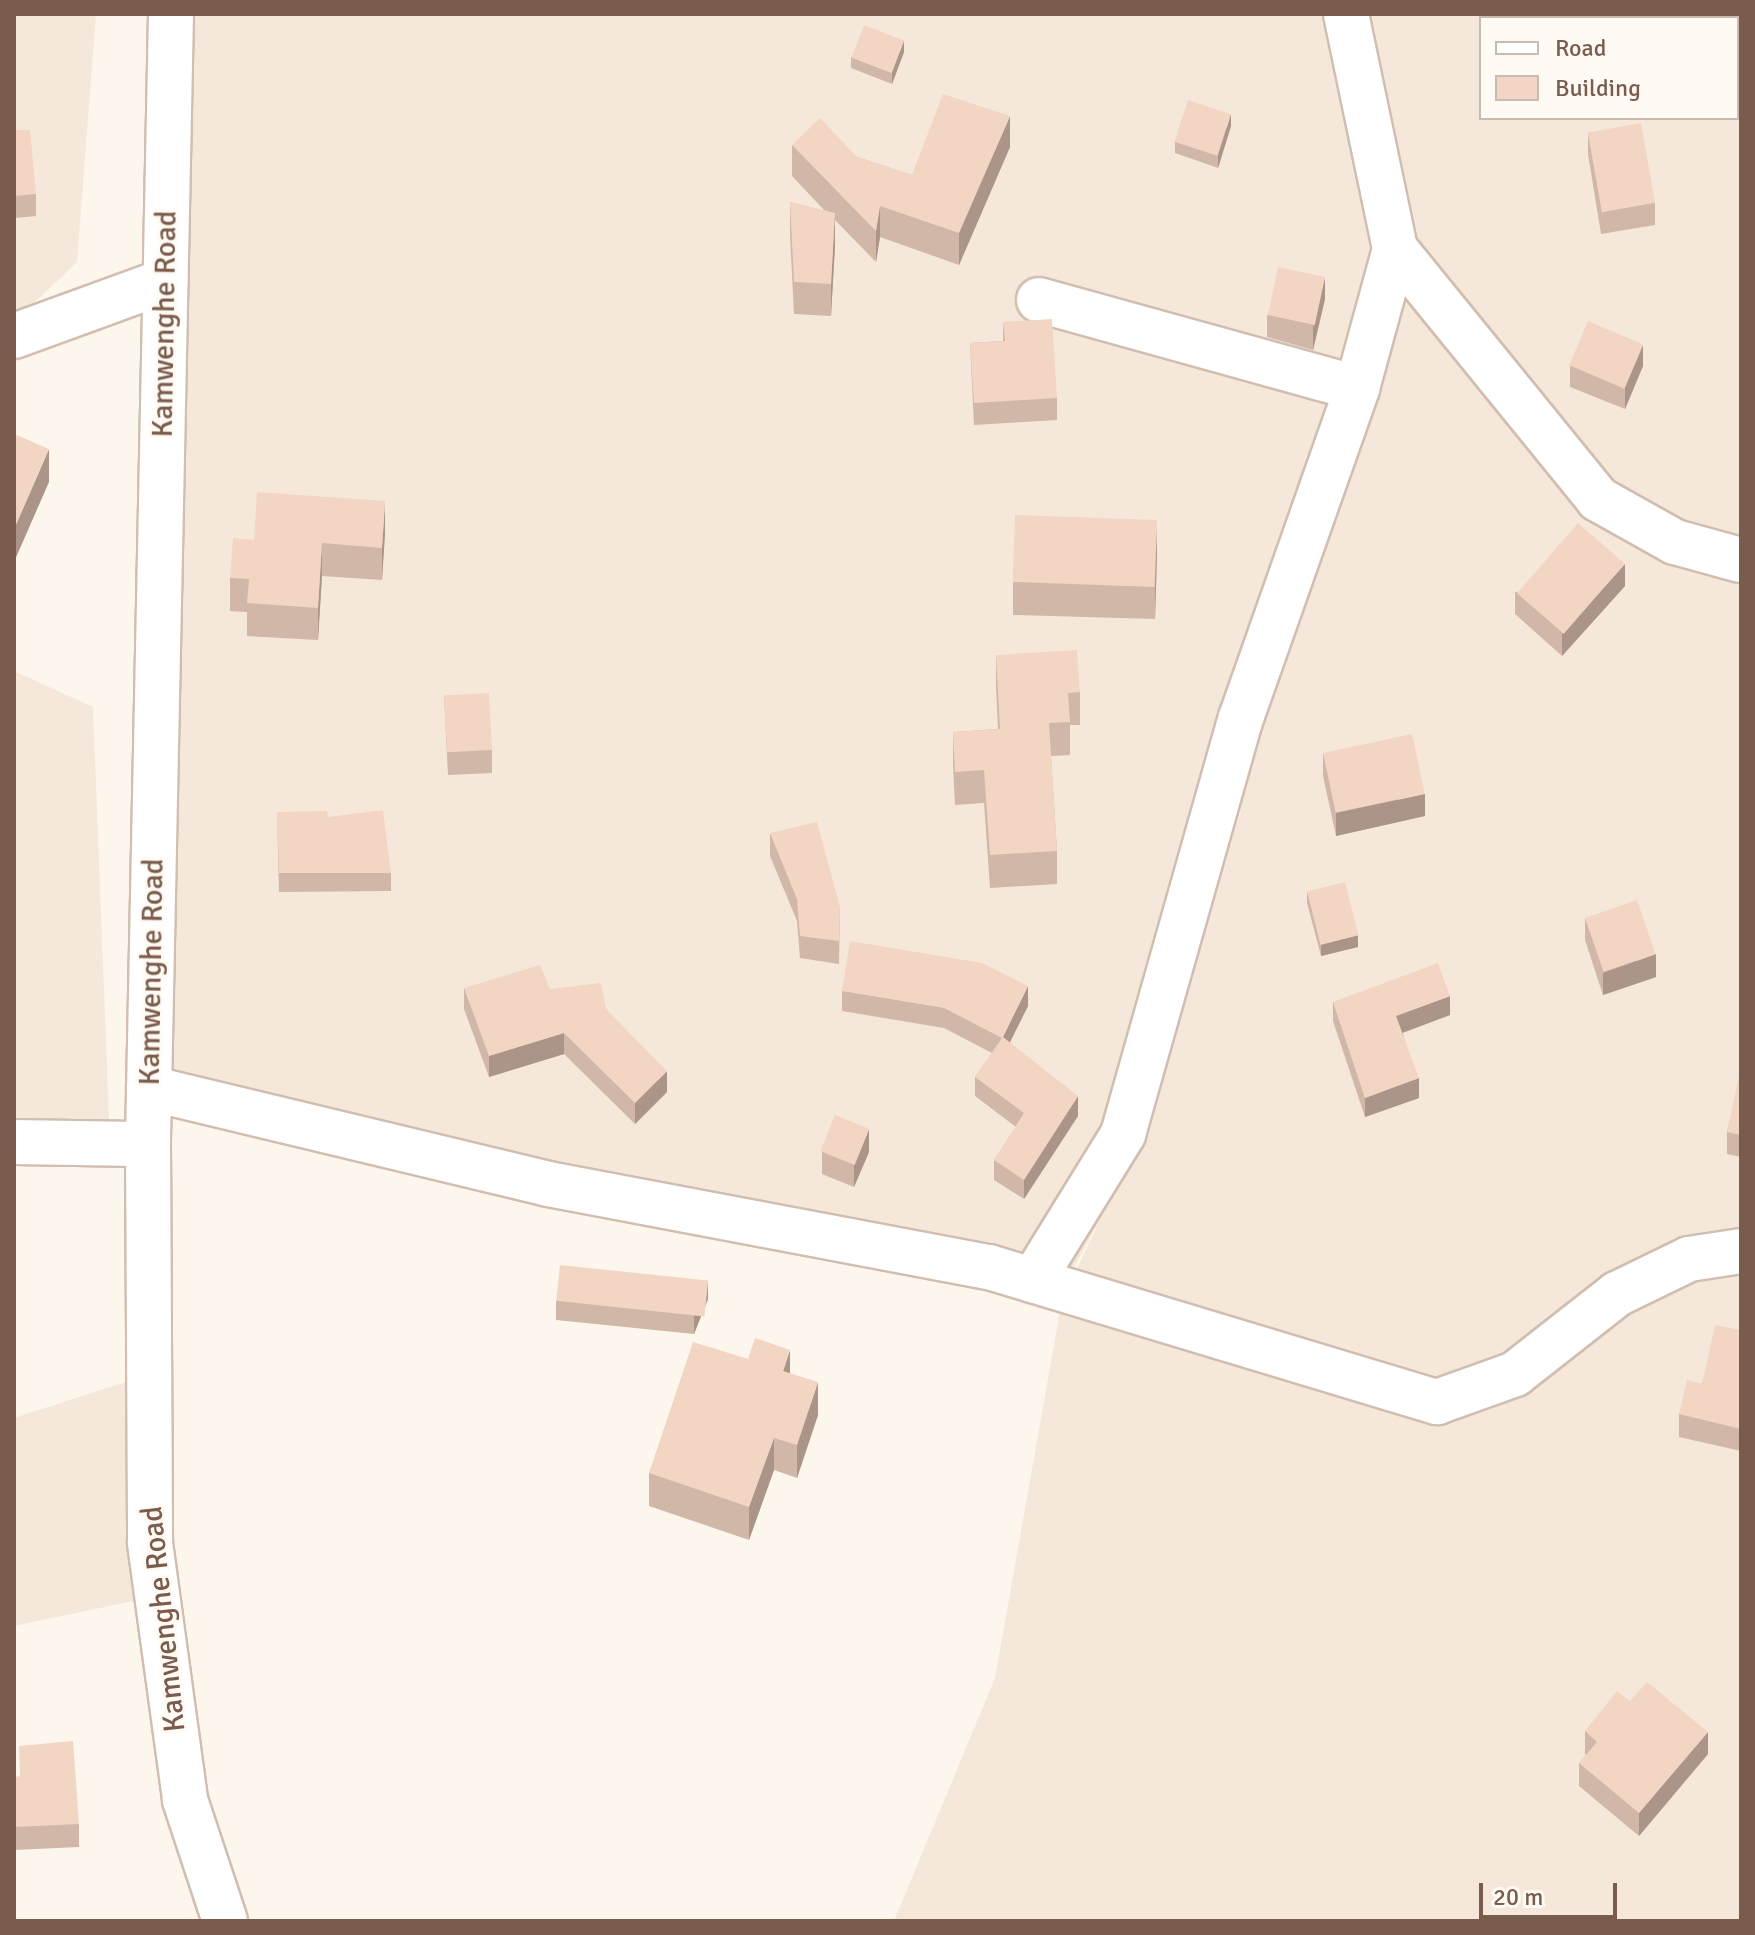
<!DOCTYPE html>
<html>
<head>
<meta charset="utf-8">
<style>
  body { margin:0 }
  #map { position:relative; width:1755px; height:1935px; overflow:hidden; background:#fdf6ec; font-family:Signika,sans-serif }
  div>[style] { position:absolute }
  .residential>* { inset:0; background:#f5e8da }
  .roads { filter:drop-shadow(2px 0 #d1beb0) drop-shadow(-2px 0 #d1beb0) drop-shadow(0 2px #d1beb0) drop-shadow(0 -2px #d1beb0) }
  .street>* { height:44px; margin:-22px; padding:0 22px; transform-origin:22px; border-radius:22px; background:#fff }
  .secondary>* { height:44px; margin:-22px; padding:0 22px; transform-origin:22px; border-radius:22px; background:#fff }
  .wall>* { inset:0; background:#d1b7a8 }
  .shaded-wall>* { inset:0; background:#aa9588 }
  .building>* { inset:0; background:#f3d5c3; transform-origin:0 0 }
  span { translate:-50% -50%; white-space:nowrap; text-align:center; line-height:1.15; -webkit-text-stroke:6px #fffaf3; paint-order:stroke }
  .street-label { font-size:30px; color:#7a5c4d }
  .frame { position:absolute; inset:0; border:16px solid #7a5c4d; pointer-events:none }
  .legend { position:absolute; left:1479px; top:16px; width:260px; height:104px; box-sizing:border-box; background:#fffaf3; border:2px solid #cabbb1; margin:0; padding:10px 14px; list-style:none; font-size:24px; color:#7a5c4d }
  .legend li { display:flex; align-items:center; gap:16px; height:40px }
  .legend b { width:40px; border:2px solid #cabbb1 }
  .scale { position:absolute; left:1479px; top:1883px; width:138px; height:36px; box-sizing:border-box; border:4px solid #7a5c4d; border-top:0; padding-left:10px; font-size:24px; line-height:28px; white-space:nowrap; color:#7a5c4d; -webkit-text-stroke:6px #fffaf3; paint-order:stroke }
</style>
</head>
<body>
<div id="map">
  <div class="residential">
    <div style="clip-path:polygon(14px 14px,96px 14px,77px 262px,14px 322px)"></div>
    <div style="clip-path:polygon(evenodd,164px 14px,1741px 14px,1741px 1921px,894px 1921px,995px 1678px,1062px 1300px,1101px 1218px,1061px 1291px,777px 1252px,521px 1202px,314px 1145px,174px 1070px,146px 294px,164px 14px,1481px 18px,1737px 18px,1737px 118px,1481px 118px,1481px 18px)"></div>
    <div style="clip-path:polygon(14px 671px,93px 707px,109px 1119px,14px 1125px)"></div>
    <div style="clip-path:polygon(138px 1378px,143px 1599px,14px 1626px,14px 1418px)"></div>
  </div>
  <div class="roads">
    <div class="street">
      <div style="left:1346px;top:14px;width:240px;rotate:78.2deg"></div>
      <div style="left:1395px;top:249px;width:322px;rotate:50.9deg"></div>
      <div style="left:1598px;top:499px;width:88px;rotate:29.2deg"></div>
      <div style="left:1675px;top:542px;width:68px;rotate:15.3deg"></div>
      <div style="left:1039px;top:300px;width:330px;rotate:15.5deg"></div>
      <div style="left:14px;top:336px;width:161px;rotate:-20deg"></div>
      <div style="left:149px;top:1088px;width:410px;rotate:13.5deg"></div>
      <div style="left:548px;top:1184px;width:449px;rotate:10.7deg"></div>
      <div style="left:989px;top:1267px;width:468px;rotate:16.8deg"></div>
      <div style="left:1437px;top:1402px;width:83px;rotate:-19.7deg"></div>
      <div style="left:1515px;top:1374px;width:130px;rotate:-38.1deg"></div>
      <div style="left:1617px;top:1294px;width:80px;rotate:-25.9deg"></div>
      <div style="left:1689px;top:1259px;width:53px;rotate:-8.7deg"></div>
      <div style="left:14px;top:1142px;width:134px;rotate:0.9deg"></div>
      <div style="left:1033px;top:1280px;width:172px;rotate:-58.3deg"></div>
      <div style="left:1123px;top:1134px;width:432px;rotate:-74.2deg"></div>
      <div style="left:1241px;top:718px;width:350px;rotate:-70.6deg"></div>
      <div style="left:1357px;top:388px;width:144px;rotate:-74.7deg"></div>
    </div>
    <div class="secondary">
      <div style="left:171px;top:14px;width:1130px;rotate:91.17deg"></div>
      <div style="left:148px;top:1144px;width:399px;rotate:89.7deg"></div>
      <div style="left:150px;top:1543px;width:259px;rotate:82.2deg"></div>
      <div style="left:185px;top:1800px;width:127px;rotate:71.7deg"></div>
    </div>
  </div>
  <div class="wall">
    <div style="clip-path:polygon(904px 52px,892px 84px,851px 68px,851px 57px)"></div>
    <div style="clip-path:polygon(1231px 126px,1218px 168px,1175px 153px,1175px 142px)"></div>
    <div style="clip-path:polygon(14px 130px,36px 194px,36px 216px,14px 218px)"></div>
    <div style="clip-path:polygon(1588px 132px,1655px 203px,1655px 225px,1601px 234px,1588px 154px)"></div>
    <div style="clip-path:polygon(792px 145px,857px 157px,912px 175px,1010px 147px,959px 265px,880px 237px,876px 262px,835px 220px,835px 246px,831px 316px,794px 314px,790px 235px,790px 202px,825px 211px,792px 176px)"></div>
    <div style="clip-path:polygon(1325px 299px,1313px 350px,1267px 337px,1267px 315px)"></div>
    <div style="clip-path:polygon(1003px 322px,1057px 398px,1057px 420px,974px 425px,970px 343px,1003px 341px)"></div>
    <div style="clip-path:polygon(1570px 365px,1643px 366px,1625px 409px,1570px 387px)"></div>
    <div style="clip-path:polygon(385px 533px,382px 580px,322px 576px,318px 640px,247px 636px,247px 612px,230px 611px,230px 578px,254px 540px)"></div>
    <div style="clip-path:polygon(1157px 552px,1155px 619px,1013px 615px,1013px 582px)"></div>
    <div style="clip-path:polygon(1625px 586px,1562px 656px,1515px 614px,1515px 592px)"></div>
    <div style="clip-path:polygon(996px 655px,1080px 692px,1080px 725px,1070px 725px,1070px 755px,1051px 756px,1057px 851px,1057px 884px,990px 888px,984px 803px,955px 805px,953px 765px,953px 732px,998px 729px,996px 688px)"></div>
    <div style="clip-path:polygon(444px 696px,492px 750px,492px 773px,448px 775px)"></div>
    <div style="clip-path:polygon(1323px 753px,1425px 816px,1336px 836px,1323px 776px)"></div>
    <div style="clip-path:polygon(277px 812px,328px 817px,391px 873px,391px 891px,279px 892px)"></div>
    <div style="clip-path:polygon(770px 833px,840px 907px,839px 964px,800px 958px,797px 921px,770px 856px)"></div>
    <div style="clip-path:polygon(1307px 892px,1358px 947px,1321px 956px,1307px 903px)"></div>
    <div style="clip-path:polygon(1585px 918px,1656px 977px,1603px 995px,1585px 940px)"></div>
    <div style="clip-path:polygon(464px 988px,550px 989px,606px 1009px,667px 1092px,635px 1124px,564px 1054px,489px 1077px,464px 1009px)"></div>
    <div style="clip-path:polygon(842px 991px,1028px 1006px,1010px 1042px,1078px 1116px,1024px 1199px,994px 1180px,994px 1160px,1016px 1127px,975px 1096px,975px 1077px,992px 1053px,944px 1028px,842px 1011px)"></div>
    <div style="clip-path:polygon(1333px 1002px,1450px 1015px,1403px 1033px,1419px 1098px,1365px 1117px,1333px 1021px)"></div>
    <div style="clip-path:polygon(1741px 1076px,1741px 1157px,1727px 1154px,1727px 1132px)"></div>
    <div style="clip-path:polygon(822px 1152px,869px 1152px,854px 1187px,822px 1174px)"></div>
    <div style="clip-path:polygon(708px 1299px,694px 1334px,556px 1320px,556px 1301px)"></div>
    <div style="clip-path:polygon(1741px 1330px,1741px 1451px,1679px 1437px,1679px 1414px)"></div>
    <div style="clip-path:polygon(790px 1373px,818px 1415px,797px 1478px,774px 1470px,749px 1540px,649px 1506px,649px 1473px)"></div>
    <div style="clip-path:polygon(1630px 1701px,1708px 1754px,1639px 1836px,1579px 1786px,1579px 1763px,1586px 1755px,1585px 1754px,1585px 1731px)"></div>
    <div style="clip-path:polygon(14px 1777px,79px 1824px,79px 1847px,14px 1850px)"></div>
  </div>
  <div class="shaded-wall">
    <div style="clip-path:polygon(904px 40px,904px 52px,892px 84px,892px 73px)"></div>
    <div style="clip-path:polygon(1231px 114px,1231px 126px,1218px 168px,1218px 156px)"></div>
    <div style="clip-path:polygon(1010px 116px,1010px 147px,959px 265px,959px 233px)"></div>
    <div style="clip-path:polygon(880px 206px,880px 237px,876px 262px,876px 231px)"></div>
    <div style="clip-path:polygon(835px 213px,835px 246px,831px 316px,831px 284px)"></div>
    <div style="clip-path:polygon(1325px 277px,1325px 299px,1313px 350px,1313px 328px)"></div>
    <div style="clip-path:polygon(1643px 344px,1643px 366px,1625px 409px,1625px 387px)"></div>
    <div style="clip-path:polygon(49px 449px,49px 482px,14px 562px,14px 529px)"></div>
    <div style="clip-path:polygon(385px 501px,385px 533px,382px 580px,382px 548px)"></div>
    <div style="clip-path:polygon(1157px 520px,1157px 552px,1155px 619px,1155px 586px)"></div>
    <div style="clip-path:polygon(322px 543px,322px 576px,318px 640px,318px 608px)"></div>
    <div style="clip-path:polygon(1625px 564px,1625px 586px,1562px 656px,1562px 634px)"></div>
    <div style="clip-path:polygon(1425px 794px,1425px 816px,1336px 836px,1336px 813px)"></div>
    <div style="clip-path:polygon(1358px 935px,1358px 947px,1321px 956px,1321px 945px)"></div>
    <div style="clip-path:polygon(1656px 954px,1656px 977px,1603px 995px,1603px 973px)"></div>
    <div style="clip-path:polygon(1028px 986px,1028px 1006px,1003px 1056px,1003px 1037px)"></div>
    <div style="clip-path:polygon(1450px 996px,1450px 1015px,1396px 1035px,1396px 1016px)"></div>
    <div style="clip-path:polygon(564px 1033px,564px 1054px,489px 1077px,489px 1056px)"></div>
    <div style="clip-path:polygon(667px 1071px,667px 1092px,635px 1124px,635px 1103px)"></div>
    <div style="clip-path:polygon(1419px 1078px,1419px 1098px,1365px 1117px,1365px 1098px)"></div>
    <div style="clip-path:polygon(1078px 1096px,1078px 1116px,1024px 1199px,1024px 1180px)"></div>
    <div style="clip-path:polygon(869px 1129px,869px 1152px,854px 1187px,854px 1165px)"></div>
    <div style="clip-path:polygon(708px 1281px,708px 1299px,694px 1334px,694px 1316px)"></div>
    <div style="clip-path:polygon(790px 1350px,790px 1383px,783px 1371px)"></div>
    <div style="clip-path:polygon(818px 1382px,818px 1415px,797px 1478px,797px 1445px)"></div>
    <div style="clip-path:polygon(774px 1438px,774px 1470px,749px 1540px,749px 1507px)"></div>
    <div style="clip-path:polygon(1708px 1732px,1708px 1754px,1639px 1836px,1639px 1813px)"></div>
  </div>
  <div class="building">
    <div style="left:864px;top:25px;width:43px;height:35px;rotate:21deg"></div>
    <div style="clip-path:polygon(943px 94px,1010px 116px,959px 233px,880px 206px,876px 231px,792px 145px,820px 118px,857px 157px,912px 175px)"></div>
    <div style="left:1188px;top:100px;width:45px;height:44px;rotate:18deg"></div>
    <div style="left:1641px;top:123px;width:81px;height:54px;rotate:80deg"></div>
    <div style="clip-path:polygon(14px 130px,30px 130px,36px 194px,14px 196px)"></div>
    <div style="clip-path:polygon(790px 202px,835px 213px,831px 284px,794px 282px)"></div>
    <div style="left:1278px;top:267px;width:48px;height:49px;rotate:12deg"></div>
    <div style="clip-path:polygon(1052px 319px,1057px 398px,974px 403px,970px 343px,1005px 341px,1003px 322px)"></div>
    <div style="left:1588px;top:321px;width:60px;height:48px;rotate:23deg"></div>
    <div style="clip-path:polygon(14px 434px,49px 449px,14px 529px)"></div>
    <div style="clip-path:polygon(257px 492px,385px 501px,382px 548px,322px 543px,318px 608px,247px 603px,249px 579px,230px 578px,233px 538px,254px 540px)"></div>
    <div style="left:1015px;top:515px;width:142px;height:67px;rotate:2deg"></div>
    <div style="left:1578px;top:523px;width:62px;height:93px;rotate:41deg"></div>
    <div style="clip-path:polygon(1077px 650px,1080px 692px,1068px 693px,1070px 722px,1049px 723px,1057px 851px,990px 855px,984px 770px,955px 772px,953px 732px,1000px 729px,996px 655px)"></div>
    <div style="left:489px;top:693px;width:57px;height:45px;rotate:87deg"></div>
    <div style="left:1412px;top:734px;width:61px;height:91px;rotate:78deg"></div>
    <div style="clip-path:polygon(383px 810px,391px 873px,279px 873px,277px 812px,327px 811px,328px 817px)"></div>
    <div style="clip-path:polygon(817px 822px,840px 907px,839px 941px,800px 936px,797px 899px,770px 833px)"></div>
    <div style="left:1345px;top:882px;width:55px;height:39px;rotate:76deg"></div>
    <div style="left:1637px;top:900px;width:57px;height:55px;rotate:71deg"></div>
    <div style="clip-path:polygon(850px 941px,982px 963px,1028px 986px,1003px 1037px,1078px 1096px,1024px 1180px,994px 1160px,1024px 1113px,975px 1077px,1002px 1038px,944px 1008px,842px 991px)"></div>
    <div style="clip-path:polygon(1438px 963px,1450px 996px,1396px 1016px,1419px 1078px,1365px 1098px,1333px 1002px)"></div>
    <div style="clip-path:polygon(540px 965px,550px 989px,601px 983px,606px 1009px,667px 1071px,635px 1103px,564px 1033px,489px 1056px,464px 988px)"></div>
    <div style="clip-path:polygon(1739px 1076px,1741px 1076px,1741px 1135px,1727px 1132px)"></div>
    <div style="left:835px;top:1115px;width:37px;height:39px;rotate:22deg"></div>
    <div style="left:560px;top:1265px;width:149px;height:36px;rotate:6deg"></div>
    <div style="clip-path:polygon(1715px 1325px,1741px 1330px,1741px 1429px,1679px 1414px,1687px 1380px,1702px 1384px)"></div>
    <div style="clip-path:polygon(755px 1338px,790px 1350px,783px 1371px,818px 1382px,797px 1445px,774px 1438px,749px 1507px,649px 1473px,693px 1342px,748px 1359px)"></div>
    <div style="clip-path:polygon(1647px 1682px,1708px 1732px,1639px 1813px,1579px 1763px,1597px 1742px,1585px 1731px,1617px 1691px,1630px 1701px)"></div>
    <div style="clip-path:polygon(73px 1741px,79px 1824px,14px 1827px,14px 1777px,20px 1776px,19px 1746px)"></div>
  </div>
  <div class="street-label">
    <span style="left:165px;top:324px;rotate:-89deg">Kamwenghe Road</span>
    <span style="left:152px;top:972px;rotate:-89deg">Kamwenghe Road</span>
    <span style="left:164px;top:1619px;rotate:-96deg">Kamwenghe Road</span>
  </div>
  <div class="frame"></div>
  <ul class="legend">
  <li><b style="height:10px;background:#fff"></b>Road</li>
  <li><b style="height:22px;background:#f3d5c3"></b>Building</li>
  </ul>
  <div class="scale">20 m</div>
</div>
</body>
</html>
